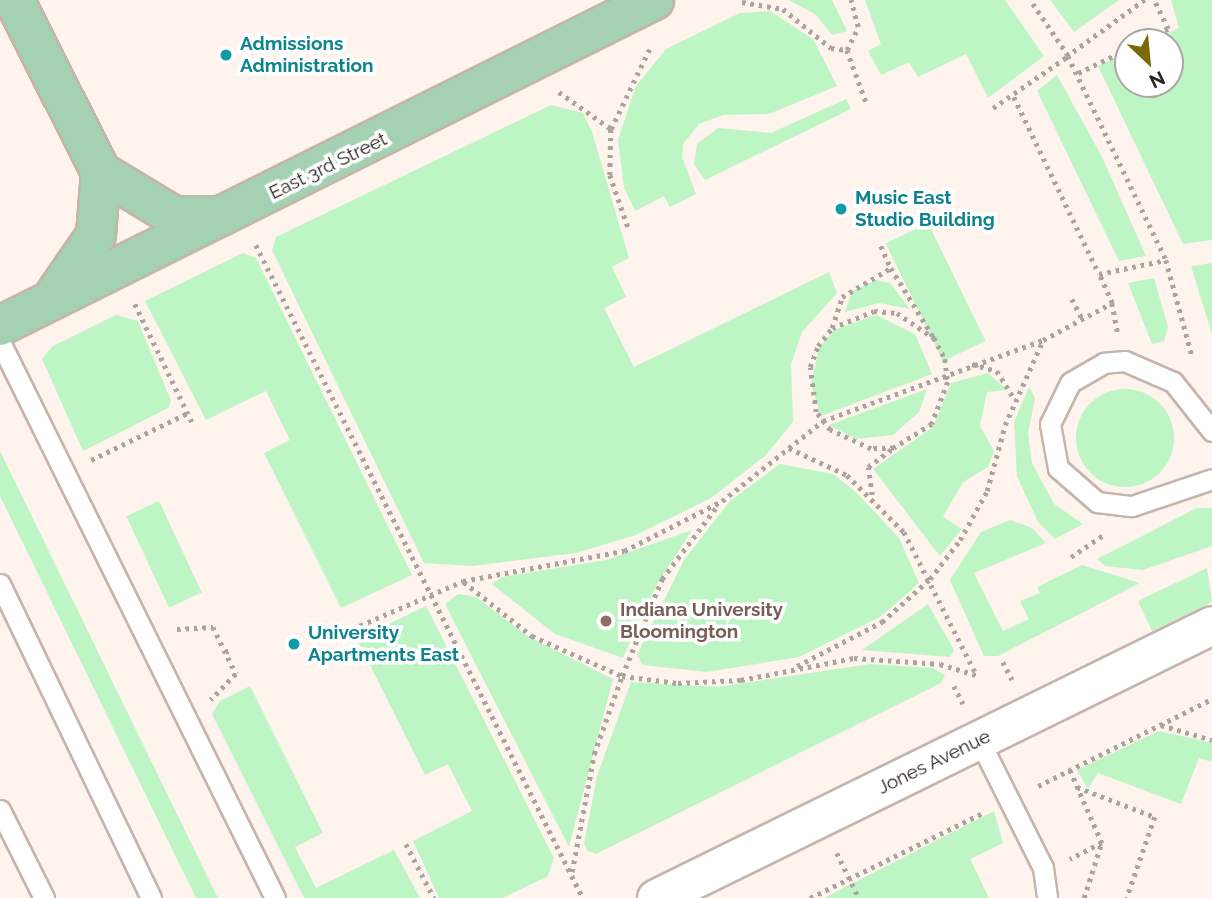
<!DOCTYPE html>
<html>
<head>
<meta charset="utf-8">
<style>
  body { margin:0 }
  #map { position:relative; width:1212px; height:898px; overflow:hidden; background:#fef3ed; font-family:Raleway,sans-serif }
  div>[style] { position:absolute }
  .green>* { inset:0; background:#bef5c5; transform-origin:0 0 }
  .round { border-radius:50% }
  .path>* { height:4.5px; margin-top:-2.25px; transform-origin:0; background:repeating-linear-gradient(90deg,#aca39e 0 3.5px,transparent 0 8.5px) }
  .roads { filter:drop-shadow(2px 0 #c5b4ab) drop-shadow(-2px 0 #c5b4ab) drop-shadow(0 2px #c5b4ab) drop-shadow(0 -2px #c5b4ab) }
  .service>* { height:19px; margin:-9.5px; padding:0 9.5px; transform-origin:9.5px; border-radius:9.5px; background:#fff }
  .minor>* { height:37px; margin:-18.5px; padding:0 18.5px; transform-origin:18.5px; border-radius:18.5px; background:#fff }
  .primary>* { height:38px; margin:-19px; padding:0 19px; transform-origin:19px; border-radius:19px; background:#a4d1b1 }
  .dots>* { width:19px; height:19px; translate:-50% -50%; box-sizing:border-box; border:4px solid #fff; border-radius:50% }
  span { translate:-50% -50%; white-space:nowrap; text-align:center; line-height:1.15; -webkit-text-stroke:7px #fff; paint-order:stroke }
  .culture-label { font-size:19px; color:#0d838f; font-weight:700 }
  .left { translate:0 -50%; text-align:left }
  .street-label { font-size:19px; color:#29221f }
  .education-label { font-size:19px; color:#785e54; font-weight:700 }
  .north { position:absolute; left:1114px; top:28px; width:70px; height:70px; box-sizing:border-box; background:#fff; border:2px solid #a9a7a5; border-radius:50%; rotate:154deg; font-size:19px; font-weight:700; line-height:28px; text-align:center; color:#29221f }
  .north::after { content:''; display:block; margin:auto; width:24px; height:32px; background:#7b6a02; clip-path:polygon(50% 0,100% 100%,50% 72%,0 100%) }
</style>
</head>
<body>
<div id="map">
  <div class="green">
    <div style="clip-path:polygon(789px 0,832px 0,847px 31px,832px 35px,815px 14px)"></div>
    <div style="clip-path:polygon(865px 0,1005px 0,1044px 56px,988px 98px,966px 54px,918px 77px,909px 62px,881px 75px,868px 51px,881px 44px)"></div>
    <div style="clip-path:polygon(1050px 0,1119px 0,1074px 32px)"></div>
    <div style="clip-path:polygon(1171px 0,1212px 0,1212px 240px,1183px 244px,1098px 66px,1128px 52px,1128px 84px,1170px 84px,1170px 42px,1149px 42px,1179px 28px)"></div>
    <div style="clip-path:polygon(770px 11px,813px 39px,837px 86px,769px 114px,723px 115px,699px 124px,683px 144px,682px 157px,696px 194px,670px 207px,664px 196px,635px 211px,624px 187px,618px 140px,636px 86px,666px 49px,740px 13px)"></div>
    <div style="clip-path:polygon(1057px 75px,1102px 157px,1146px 256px,1119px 261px,1037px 91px)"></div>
    <div style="clip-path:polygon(846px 99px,851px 109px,705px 180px,694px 164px,697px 144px,718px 128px,771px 133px)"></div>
    <div style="clip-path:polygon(551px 105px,583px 113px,592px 132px,629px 258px,612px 267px,626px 297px,604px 308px,634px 367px,829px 272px,837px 293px,802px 332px,791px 364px,793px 422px,765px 456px,711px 498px,636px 535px,576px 553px,472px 566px,424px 563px,272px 250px,276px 237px)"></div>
    <div style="left:928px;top:223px;width:131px;height:47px;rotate:64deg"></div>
    <div style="clip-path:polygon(243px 253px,256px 258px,412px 575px,341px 608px,264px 453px,290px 440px,266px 391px,206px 420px,145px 301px)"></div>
    <div style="clip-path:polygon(1212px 263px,1212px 334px,1191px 266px)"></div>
    <div style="clip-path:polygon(1154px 278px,1168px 327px,1164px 341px,1152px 344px,1128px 283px)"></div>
    <div style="clip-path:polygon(876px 280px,890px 283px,910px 309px,879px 303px,845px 312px,852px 291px)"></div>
    <div style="clip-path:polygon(116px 315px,138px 321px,171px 401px,168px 408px,83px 451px,42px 359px,53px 346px)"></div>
    <div style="clip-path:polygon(876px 315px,915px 334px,932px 374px,821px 416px,811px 384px,819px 348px,834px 330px)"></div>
    <div style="clip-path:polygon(988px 373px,1007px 390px,987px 392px,980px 426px,994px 451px,988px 467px,963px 482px,943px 517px,962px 529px,940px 556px,873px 469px,933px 427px,951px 383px)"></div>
    <div style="clip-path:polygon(1029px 387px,1035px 398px,1028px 433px,1032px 463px,1054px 504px,1083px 524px,1055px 539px,1038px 522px,1017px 476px,1014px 422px)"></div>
    <div class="round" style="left:1076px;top:389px;width:98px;height:98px"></div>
    <div style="clip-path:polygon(927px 389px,919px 412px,893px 435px,856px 439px,829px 425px)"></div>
    <div style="clip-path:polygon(0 451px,213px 888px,218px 898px,196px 898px,0 496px)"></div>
    <div style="clip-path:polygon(780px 464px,833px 474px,856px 492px,899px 538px,919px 583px,880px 617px,799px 657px,707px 672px,643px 665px,637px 655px,684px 560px,730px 501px)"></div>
    <div style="left:159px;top:501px;width:101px;height:36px;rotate:65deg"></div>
    <div style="clip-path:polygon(1197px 508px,1212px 508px,1212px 546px,1143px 570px,1105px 566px,1097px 559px)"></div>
    <div style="clip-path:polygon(1010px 520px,1032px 528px,1046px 543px,974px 573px,1003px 631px,1029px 619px,1020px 601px,1040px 593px,1037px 587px,1082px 565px,1140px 583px,998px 656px,984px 656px,950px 580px,981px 532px)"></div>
    <div style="clip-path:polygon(692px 530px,657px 584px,623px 658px,555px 634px,492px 584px,502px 577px,606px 560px)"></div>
    <div style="clip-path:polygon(1207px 568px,1212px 602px,1152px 631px,1138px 601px)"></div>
    <div style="clip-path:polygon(458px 594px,476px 597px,529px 637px,613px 679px,569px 847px,445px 604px)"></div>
    <div style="clip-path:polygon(928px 604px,954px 650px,950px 657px,862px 650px)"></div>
    <div style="clip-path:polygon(426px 606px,554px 858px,548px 876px,502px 898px,439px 898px,413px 841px,472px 811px,448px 764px,425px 775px,357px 639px)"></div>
    <div style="clip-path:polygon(870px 664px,933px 668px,945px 675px,941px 683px,596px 854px,588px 851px,584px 844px,597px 776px,631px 682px,717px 687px)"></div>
    <div style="clip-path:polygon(250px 686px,323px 833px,295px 847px,316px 888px,394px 850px,420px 898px,304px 898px,212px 714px,220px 701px)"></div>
    <div style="clip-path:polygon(1159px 731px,1212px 743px,1212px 762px,1199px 758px,1181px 804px,1098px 773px,1088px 789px,1077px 770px)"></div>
    <div style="clip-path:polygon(994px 811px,1003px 843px,970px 859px,989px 898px,824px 898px)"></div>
  </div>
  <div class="path">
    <div style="left:1145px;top:0;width:95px;rotate:144deg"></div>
    <div style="left:1068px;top:56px;width:226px;rotate:64.3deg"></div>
    <div style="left:1166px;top:260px;width:99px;rotate:74.8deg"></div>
    <div style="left:742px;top:2px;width:42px;rotate:9.7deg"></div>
    <div style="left:783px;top:9px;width:62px;rotate:39.1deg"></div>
    <div style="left:831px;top:48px;width:16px;rotate:7deg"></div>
    <div style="left:847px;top:50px;width:25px;rotate:-64deg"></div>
    <div style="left:858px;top:27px;width:28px;rotate:-105deg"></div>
    <div style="left:1142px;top:42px;width:29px;rotate:-27deg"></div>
    <div style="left:1168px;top:29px;width:32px;rotate:-116deg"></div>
    <div style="left:847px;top:50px;width:55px;rotate:69.9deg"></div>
    <div style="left:1078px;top:73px;width:55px;rotate:-25.6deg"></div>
    <div style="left:559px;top:92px;width:64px;rotate:35.4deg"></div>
    <div style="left:611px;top:129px;width:46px;rotate:91.2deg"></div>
    <div style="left:610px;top:175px;width:55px;rotate:70.9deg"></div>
    <div style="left:1014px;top:97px;width:196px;rotate:64.3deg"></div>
    <div style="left:993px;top:108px;width:91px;rotate:-34.7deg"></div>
    <div style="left:1068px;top:56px;width:68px;rotate:-124.2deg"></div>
    <div style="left:611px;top:129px;width:90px;rotate:-64.3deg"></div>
    <div style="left:256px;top:245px;width:730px;rotate:63.4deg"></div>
    <div style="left:881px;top:246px;width:24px;rotate:66deg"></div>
    <div style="left:1072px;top:299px;width:22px;rotate:63deg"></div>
    <div style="left:1112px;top:303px;width:31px;rotate:79deg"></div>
    <div style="left:135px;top:304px;width:136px;rotate:64.2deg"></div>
    <div style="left:832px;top:328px;width:33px;rotate:-72deg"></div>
    <div style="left:842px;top:297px;width:57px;rotate:-30.6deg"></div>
    <div style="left:891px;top:268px;width:82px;rotate:58.4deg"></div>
    <div style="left:934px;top:338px;width:24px;rotate:62deg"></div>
    <div style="left:945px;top:359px;width:23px;rotate:83deg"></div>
    <div style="left:948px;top:382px;width:45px;rotate:110.9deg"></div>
    <div style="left:932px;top:424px;width:45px;rotate:147.7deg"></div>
    <div style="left:894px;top:448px;width:23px;rotate:178deg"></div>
    <div style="left:871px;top:449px;width:45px;rotate:-155.1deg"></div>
    <div style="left:830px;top:430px;width:23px;rotate:-128deg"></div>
    <div style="left:816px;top:412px;width:45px;rotate:-97.6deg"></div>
    <div style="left:810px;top:367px;width:22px;rotate:-69deg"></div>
    <div style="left:818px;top:346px;width:23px;rotate:-52deg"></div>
    <div style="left:832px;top:328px;width:45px;rotate:-22deg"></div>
    <div style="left:874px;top:311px;width:23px;rotate:5deg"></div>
    <div style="left:897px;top:313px;width:45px;rotate:34deg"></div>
    <div style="left:972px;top:364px;width:26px;rotate:16deg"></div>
    <div style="left:997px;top:371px;width:34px;rotate:58deg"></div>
    <div style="left:789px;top:448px;width:64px;rotate:25deg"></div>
    <div style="left:847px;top:475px;width:81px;rotate:45deg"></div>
    <div style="left:904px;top:532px;width:159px;rotate:63.1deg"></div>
    <div style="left:91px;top:460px;width:108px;rotate:-25.9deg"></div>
    <div style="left:872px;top:495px;width:28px;rotate:-98deg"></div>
    <div style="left:868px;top:467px;width:31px;rotate:-37deg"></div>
    <div style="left:1071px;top:557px;width:42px;rotate:-34.4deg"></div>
    <div style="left:464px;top:582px;width:87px;rotate:38.5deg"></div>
    <div style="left:532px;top:636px;width:98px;rotate:24deg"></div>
    <div style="left:622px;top:676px;width:56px;rotate:7.1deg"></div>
    <div style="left:678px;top:683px;width:63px;rotate:-2.7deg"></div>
    <div style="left:741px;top:680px;width:115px;rotate:-11deg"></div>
    <div style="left:854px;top:658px;width:86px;rotate:4deg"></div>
    <div style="left:940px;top:664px;width:39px;rotate:17deg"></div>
    <div style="left:177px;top:629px;width:36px;rotate:-3deg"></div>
    <div style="left:213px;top:627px;width:52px;rotate:63.9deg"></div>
    <div style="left:236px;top:674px;width:36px;rotate:134deg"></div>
    <div style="left:352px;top:629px;width:121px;rotate:-23.4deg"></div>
    <div style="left:463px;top:581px;width:164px;rotate:-10.6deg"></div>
    <div style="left:624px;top:551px;width:110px;rotate:-27deg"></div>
    <div style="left:722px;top:501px;width:129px;rotate:-38.4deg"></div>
    <div style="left:823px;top:421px;width:234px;rotate:-20.2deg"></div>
    <div style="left:225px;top:652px;width:8px;rotate:-23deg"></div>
    <div style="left:1003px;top:662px;width:20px;rotate:63deg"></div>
    <div style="left:797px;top:666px;width:96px;rotate:-27.4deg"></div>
    <div style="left:882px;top:622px;width:64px;rotate:-41.9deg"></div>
    <div style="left:930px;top:579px;width:49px;rotate:-52.4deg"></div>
    <div style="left:960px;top:540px;width:56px;rotate:-61.1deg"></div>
    <div style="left:987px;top:491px;width:68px;rotate:-74.7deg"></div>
    <div style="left:1005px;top:425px;width:93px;rotate:-65.9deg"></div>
    <div style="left:1043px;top:340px;width:78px;rotate:-28.2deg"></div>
    <div style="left:1112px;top:303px;width:32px;rotate:-114deg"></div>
    <div style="left:1099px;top:274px;width:68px;rotate:-11.8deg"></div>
    <div style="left:954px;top:686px;width:20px;rotate:63deg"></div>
    <div style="left:1161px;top:725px;width:53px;rotate:16.4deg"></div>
    <div style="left:1070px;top:770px;width:80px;rotate:66.3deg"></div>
    <div style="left:1102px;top:843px;width:36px;rotate:153deg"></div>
    <div style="left:1038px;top:786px;width:195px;rotate:-26.6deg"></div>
    <div style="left:1077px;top:787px;width:84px;rotate:21deg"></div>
    <div style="left:1155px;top:817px;width:86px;rotate:109.1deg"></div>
    <div style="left:406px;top:844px;width:61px;rotate:62.6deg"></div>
    <div style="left:837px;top:853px;width:50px;rotate:63.9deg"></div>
    <div style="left:572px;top:872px;width:120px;rotate:-79.4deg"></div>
    <div style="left:594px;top:754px;width:83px;rotate:-70.3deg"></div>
    <div style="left:622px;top:676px;width:105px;rotate:-67.6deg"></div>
    <div style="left:662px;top:579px;width:93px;rotate:-52.9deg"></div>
    <div style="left:810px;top:898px;width:193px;rotate:-26.2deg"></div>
    <div style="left:1084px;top:898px;width:57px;rotate:-72.5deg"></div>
  </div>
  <div class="roads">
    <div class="service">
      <div style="left:0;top:342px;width:620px;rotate:63.68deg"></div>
      <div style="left:1212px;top:431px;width:63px;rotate:-128.5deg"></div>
      <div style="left:1173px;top:382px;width:52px;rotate:-156.4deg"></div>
      <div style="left:1125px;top:361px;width:21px;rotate:175deg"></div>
      <div style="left:1104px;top:363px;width:39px;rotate:150deg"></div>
      <div style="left:1070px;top:383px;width:46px;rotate:116deg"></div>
      <div style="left:1050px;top:424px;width:45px;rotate:79.7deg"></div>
      <div style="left:1058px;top:468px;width:52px;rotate:41.1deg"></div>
      <div style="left:1097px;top:502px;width:35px;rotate:7deg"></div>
      <div style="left:1132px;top:506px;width:84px;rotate:-18.6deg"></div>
      <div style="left:0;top:584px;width:348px;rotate:64.3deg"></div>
      <div style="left:979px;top:740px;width:143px;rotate:63.4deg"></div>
      <div style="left:1043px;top:868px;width:30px;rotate:82deg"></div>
      <div style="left:0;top:810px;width:98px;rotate:63.4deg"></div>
    </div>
    <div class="minor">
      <div style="left:656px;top:898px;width:619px;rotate:-26.15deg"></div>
    </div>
    <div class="primary">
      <div style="left:14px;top:0;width:193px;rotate:63.2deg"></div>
      <div style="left:101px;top:172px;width:85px;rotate:31.1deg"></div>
      <div style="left:174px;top:216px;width:47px"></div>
      <div style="left:56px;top:293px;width:70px;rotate:-55.4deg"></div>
      <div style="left:96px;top:235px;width:63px;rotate:-85.5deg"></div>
      <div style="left:0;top:326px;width:731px;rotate:-26.49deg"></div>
    </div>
  </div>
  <div class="dots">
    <div style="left:226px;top:55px;background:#0f9aa8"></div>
    <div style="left:841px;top:209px;background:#0f9aa8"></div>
    <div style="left:606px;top:621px;background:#8d6e63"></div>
    <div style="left:294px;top:644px;background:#0f9aa8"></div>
  </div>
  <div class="culture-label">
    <span class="left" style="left:240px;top:55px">Admissions<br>Administration</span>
    <span class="left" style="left:855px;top:209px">Music East<br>Studio Building</span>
    <span class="left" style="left:308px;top:644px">University<br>Apartments East</span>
  </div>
  <div class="street-label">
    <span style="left:328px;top:166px;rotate:-26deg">East 3rd Street</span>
    <span style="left:934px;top:762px;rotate:-26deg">Jones Avenue</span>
  </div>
  <div class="education-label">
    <span class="left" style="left:620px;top:621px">Indiana University<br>Bloomington</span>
  </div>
  <div class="north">N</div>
</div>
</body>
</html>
